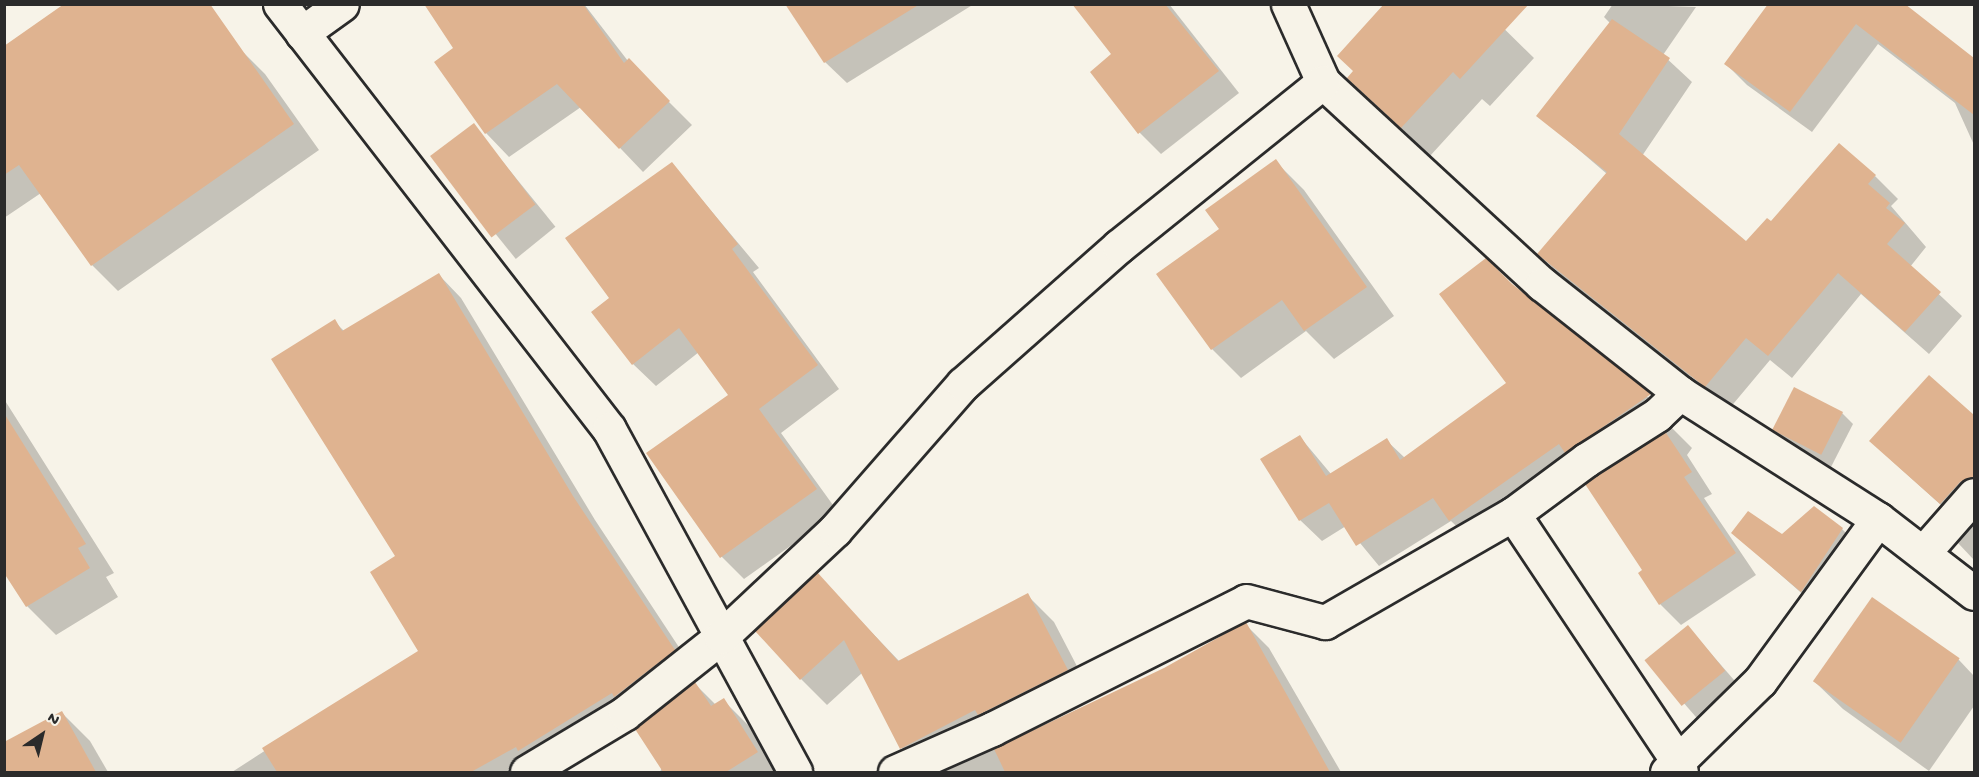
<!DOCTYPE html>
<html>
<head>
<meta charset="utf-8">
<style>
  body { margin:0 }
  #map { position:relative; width:1979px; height:777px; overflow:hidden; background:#f7f3e8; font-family:"Gochi Hand",sans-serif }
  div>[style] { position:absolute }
  .shadow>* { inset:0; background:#0003; transform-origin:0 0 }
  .building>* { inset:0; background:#dfb390; transform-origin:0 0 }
  .roads { filter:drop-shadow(2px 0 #2b2b2b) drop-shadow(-2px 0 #2b2b2b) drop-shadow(0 2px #2b2b2b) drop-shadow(0 -2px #2b2b2b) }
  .street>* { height:33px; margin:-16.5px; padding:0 16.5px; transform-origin:16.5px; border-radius:16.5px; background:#f7f3e8 }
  span { translate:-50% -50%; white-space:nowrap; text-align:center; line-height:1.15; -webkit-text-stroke:6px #f7f3e8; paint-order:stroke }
  .frame { position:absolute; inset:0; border:6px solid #2b2b2b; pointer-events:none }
  .north { position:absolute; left:12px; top:705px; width:60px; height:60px; -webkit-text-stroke:4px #f7f3e8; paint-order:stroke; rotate:35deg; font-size:16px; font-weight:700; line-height:24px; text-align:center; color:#2b2b2b }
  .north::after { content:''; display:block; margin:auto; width:21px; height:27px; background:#2b2b2b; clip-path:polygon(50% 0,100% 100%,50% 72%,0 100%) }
</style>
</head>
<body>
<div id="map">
  <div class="shadow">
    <div style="clip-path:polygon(426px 4px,584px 4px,628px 61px,692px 125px,643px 172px,581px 107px,509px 157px,486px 133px,455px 49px)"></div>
    <div style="clip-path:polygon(786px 4px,974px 4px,847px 83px,825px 62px)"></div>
    <div style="clip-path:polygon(1098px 4px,1169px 4px,1239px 93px,1161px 154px,1140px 133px)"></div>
    <div style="clip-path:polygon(1479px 4px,1534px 58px,1490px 106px,1482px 99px,1430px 156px,1363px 91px)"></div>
    <div style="clip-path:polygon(1613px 4px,1696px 7px,1663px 55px,1692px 82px,1642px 156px,1746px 243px,1771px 223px,1875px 176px,1898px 199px,1891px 206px,1926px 247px,1910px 267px,1962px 316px,1929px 354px,1861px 294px,1792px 378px,1770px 360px,1729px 409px,1562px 277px,1539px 254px,1607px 174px,1538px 115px,1611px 24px,1604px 17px)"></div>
    <div style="clip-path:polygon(1904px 4px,1974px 60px,1974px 145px,1955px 103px,1878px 44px,1812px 132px,1747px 85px,1726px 64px)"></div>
    <div style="clip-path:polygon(4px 48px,244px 53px,265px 74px,319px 150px,118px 291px,92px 265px,41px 193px,4px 218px)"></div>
    <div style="left:473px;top:125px;width:131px;height:51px;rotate:51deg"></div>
    <div style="clip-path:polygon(1275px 161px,1304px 190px,1394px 316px,1334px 359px,1306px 331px,1241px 378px,1212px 349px,1221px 230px)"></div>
    <div style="clip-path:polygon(672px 164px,759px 268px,753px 272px,839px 389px,781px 433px,838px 512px,744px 579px,722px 557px,648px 454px,731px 396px,699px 352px,656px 386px,633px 364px,611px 298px)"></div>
    <div style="clip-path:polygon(439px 275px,461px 298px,595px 520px,696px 673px,541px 772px,232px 772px,420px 651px,334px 321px,345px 332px)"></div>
    <div style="clip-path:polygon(1512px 286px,1671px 416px,1472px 541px,1451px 521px,1379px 566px,1346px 526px,1322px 541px,1300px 520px,1300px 437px,1331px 474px,1386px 440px,1405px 458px,1508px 383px)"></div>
    <div style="clip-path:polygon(1929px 377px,1974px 417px,1974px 510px,1961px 523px,1891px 460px)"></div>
    <div style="clip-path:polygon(4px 399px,114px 573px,106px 577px,118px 597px,56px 635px,27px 606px,4px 570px)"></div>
    <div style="clip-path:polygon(1842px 413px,1853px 424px,1831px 467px,1786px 441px,1774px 429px)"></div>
    <div style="clip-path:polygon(1672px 428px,1692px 448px,1687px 455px,1712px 494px,1704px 498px,1756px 575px,1681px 625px,1660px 604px,1644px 571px,1587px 484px)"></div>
    <div style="clip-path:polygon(1974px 523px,1974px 560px,1958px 543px)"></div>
    <div style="clip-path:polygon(1842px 529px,1863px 550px,1823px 612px,1733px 533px,1782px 536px)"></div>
    <div style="clip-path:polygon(817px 575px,900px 662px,1027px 595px,1054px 622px,1093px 697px,926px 772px,902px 748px,862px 673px,827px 705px,801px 679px)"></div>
    <div style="clip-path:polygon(1872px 599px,1959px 660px,1974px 676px,1974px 706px,1929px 771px,1843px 709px,1814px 681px)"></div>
    <div style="clip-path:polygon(1245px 624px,1269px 648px,1341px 772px,943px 772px,1165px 669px)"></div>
    <div style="left:1688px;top:627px;width:87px;height:53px;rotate:49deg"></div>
    <div style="clip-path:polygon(695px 684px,716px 705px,723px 700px,749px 726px,779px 772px,660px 772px)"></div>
    <div style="clip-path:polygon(62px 713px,90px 741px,108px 772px,4px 772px,4px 743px)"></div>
  </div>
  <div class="building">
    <div style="clip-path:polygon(64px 4px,210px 4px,294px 124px,91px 266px,19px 165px,4px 175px,4px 46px)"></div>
    <div style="clip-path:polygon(424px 4px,583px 4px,624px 63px,629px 58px,670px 101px,619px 149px,557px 84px,485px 134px,434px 62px,453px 48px)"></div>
    <div style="clip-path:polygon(785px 4px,920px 4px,824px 63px)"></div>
    <div style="clip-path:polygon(1072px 4px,1165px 4px,1219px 71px,1138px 134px,1090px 72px,1111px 54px)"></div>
    <div style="clip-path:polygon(1384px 4px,1529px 4px,1460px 79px,1453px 72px,1401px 128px,1347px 78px,1353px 71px,1337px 56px)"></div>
    <div style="clip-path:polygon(1768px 4px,1905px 4px,1974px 58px,1974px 115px,1856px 24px,1790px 112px,1724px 64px)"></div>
    <div style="clip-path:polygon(1612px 19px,1670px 58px,1619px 134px,1746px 241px,1767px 218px,1771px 221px,1839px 143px,1876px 175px,1868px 184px,1890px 203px,1886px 208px,1905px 223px,1887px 244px,1941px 292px,1905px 332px,1838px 273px,1768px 356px,1746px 338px,1705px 387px,1537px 254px,1607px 172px,1536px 116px)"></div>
    <div style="left:474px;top:123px;width:102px;height:55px;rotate:53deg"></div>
    <div style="clip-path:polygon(1276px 159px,1367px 287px,1304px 331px,1282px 300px,1211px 350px,1156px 274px,1219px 229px,1205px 210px)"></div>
    <div style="clip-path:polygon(672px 162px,738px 244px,732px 249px,818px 365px,759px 409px,817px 489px,720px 558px,646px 453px,728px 395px,679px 328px,632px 365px,591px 312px,609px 298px,565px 238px)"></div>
    <div style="clip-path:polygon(1486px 258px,1512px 284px,1651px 394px,1565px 453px,1559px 444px,1449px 521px,1433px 498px,1356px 546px,1329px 503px,1299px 521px,1260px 459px,1300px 435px,1326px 476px,1387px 438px,1400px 460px,1506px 383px,1439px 294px)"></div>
    <div style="clip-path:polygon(439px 273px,573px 496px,675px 650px,614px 697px,612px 693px,518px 751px,516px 747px,471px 772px,277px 772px,262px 748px,418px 651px,370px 572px,395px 556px,271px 359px,335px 319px,342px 331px)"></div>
    <div style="clip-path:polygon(1929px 375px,1974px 415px,1974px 477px,1960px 482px,1940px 504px,1869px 441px)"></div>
    <div style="left:1794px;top:387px;width:55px;height:48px;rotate:27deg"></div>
    <div style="clip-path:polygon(4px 413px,86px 544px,78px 548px,90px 568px,26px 607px,4px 573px)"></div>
    <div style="clip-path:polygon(1672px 426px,1666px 433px,1692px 472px,1684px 477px,1736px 553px,1659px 605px,1638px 573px,1642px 570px,1585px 484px)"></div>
    <div style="clip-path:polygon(1814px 506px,1843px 528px,1801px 592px,1731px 533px,1748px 511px,1782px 534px)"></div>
    <div style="clip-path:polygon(817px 572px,898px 661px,1028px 593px,1068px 670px,978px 715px,975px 710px,900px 749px,844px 640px,800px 680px,755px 631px)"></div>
    <div style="left:1872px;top:597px;width:107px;height:103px;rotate:35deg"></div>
    <div style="clip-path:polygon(1246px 622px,1330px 772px,1005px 772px,994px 749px,1164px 668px)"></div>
    <div style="left:1688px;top:625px;width:59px;height:56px;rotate:51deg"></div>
    <div style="clip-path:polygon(695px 682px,711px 706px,724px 698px,758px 752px,726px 772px,663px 772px,635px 729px)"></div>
    <div style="clip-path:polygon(62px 711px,96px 772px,4px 772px,4px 742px)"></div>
  </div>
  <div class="roads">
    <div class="street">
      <div style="left:280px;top:4px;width:537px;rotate:52.26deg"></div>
      <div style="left:609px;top:429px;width:390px;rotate:61.5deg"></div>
      <div style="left:1288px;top:4px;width:85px;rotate:65.8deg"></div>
      <div style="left:1323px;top:82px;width:298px;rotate:42.7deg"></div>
      <div style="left:1542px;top:284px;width:176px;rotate:38.3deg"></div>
      <div style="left:1680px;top:393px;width:235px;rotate:32.5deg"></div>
      <div style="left:1878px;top:519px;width:121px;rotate:37.6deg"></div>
      <div style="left:302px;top:33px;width:49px;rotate:-35.9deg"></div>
      <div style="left:1513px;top:514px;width:297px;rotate:56.3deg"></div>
      <div style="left:1678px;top:761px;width:11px;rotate:75deg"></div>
      <div style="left:1923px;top:553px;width:77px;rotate:-48.7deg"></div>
      <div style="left:527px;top:772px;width:114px;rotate:-31deg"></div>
      <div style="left:625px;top:713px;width:122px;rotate:-38.4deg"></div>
      <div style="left:721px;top:637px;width:156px;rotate:-43.2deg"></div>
      <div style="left:835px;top:530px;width:194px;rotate:-48.8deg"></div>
      <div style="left:963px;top:384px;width:208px;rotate:-41.5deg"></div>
      <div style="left:1119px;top:246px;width:262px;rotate:-38.8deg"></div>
      <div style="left:895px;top:772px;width:106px;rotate:-23.9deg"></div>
      <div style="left:992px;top:729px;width:284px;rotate:-26.7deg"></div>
      <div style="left:1246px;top:601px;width:82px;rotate:14.9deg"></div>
      <div style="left:1325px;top:622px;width:217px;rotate:-29.9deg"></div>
      <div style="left:1513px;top:514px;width:91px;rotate:-36.5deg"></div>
      <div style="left:1586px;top:460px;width:84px;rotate:-32.4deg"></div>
      <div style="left:1657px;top:415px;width:32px;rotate:-44deg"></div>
      <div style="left:1667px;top:772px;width:130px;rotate:-44.4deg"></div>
      <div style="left:1760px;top:681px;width:200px;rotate:-53.9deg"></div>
    </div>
  </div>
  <div class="frame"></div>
  <div class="north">N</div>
</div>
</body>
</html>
